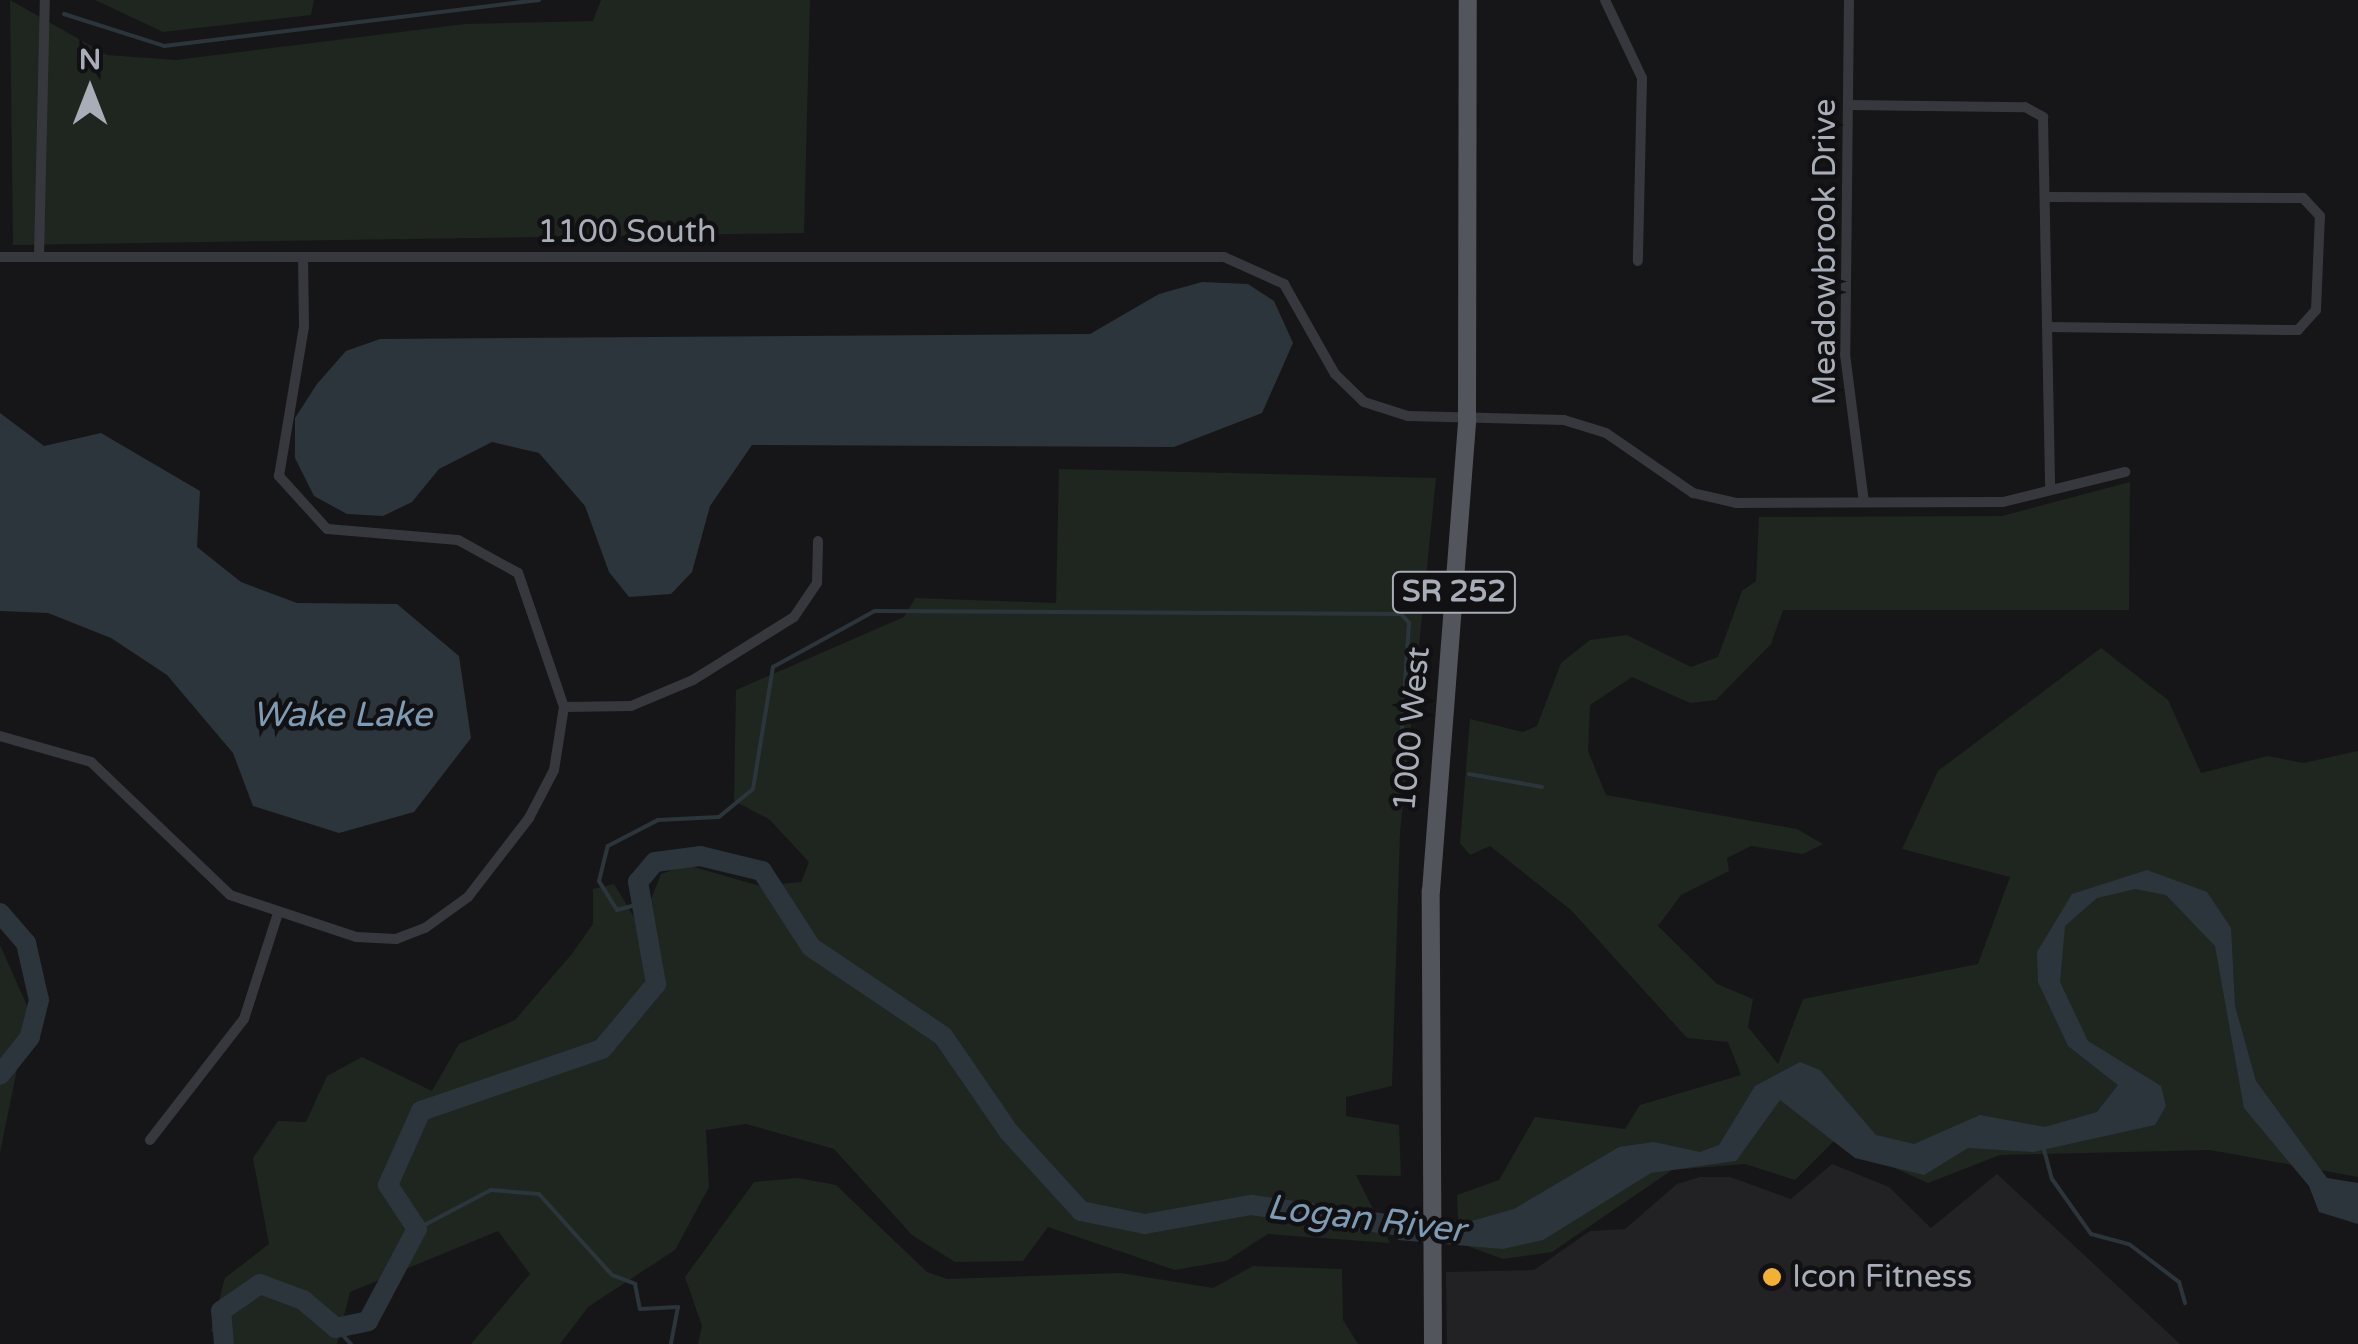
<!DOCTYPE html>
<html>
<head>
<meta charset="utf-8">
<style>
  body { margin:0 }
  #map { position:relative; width:2358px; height:1344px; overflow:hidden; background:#161618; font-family:"Varela Round",sans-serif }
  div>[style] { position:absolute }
  .built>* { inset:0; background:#222225 }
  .green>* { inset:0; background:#1e261f }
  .water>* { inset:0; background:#2c353c }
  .stream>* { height:4px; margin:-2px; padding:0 2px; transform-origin:2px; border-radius:2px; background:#2c353c }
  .river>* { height:20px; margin:-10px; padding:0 10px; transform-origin:10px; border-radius:10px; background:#2c353c }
  .street>* { height:10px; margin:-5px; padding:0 5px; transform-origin:5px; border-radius:5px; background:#37383d }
  .primary>* { height:18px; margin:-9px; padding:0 9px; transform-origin:9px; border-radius:9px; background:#53555c }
  .dots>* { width:28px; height:28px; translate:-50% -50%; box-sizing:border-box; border:5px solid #111113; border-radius:50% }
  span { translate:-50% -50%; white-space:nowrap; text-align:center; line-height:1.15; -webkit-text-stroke:9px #111113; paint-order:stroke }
  .shield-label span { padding:2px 8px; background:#111113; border:2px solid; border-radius:8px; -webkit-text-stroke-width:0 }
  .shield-label { font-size:30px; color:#a8adb8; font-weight:700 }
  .street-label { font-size:32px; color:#a8adb8 }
  .poi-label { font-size:32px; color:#a8adb8 }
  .left { translate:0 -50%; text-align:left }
  .water-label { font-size:35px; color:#7f9bb3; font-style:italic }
  .north { position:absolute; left:40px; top:40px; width:100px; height:100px; -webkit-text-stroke:8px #111113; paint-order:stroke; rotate:0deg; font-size:28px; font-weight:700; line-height:40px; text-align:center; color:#a8adb8 }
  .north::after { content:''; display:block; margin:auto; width:35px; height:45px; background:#a8adb8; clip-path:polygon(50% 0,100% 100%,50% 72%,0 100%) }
</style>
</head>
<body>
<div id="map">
  <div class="built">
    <div style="clip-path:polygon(1832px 1164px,1889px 1187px,1931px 1228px,1997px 1174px,2180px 1344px,1447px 1344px,1446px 1272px,1534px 1270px,1590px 1231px,1625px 1229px,1677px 1184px,1700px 1177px,1730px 1177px,1791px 1199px)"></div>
  </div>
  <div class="green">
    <div style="clip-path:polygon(10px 0,107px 55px,176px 60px,465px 24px,593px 21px,601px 0,810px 0,804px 233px,13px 245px)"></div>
    <div style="clip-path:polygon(95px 0,314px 0,311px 15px,163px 32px)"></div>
    <div style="clip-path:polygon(1059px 469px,1436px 478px,1400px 833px,1392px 1086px,1346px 1097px,1346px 1116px,1399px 1125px,1401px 1176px,1356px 1175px,1390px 1243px,1268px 1234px,1226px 1261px,1175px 1270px,1048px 1227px,1023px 1261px,955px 1262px,912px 1235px,834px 1149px,746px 1124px,706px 1130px,709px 1187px,675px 1250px,588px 1307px,560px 1344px,471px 1344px,530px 1274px,498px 1231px,350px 1292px,337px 1344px,227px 1344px,211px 1331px,225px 1278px,269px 1244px,253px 1158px,278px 1121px,306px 1122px,327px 1076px,362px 1057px,432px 1091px,459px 1044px,515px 1020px,571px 955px,593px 924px,593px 889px,614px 884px,640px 927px,661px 874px,687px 865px,760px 886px,801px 882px,809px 862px,769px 819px,734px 801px,736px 690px,904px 617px,915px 598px,1056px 603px)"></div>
    <div style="clip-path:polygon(2130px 482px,2129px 610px,1783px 610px,1771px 644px,1716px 700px,1690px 703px,1632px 677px,1590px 705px,1588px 751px,1606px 795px,1797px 829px,1823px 844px,1803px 854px,1751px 846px,1727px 858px,1729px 871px,1681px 895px,1658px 926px,1717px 984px,1753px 999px,1748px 1027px,1778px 1064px,1803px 999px,1978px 964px,2010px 877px,1902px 849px,1938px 771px,2101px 648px,2168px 700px,2201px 773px,2268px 756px,2303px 763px,2358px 751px,2358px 1177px,2210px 1150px,2000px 1155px,1928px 1183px,1834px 1141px,1795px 1180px,1745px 1164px,1672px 1170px,1552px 1252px,1503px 1259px,1459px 1243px,1457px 1195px,1499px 1180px,1535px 1117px,1625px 1129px,1640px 1105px,1741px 1075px,1728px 1042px,1687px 1038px,1572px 911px,1490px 846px,1470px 855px,1460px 843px,1470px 719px,1523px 732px,1537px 726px,1561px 663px,1590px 640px,1627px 635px,1691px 667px,1718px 657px,1742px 591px,1756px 581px,1759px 517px,2002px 516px)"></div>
    <div style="clip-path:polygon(0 945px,29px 1010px,0 1153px)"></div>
    <div style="clip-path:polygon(798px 1178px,836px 1185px,927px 1272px,947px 1279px,1121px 1273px,1213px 1288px,1253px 1266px,1342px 1269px,1343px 1320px,1358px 1344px,698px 1344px,702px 1326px,685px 1277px,754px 1182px)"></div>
  </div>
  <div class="water">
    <div style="clip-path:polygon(1202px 282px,1248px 284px,1274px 301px,1293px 343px,1262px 413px,1174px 447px,752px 445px,710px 506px,692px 572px,671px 594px,629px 597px,609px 572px,585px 506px,539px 453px,492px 442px,439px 469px,412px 502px,383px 516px,347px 514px,314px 496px,295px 458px,295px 418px,317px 384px,346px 351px,380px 339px,1090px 334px,1159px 294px)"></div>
    <div style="clip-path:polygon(0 413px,44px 446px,101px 433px,200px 491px,197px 547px,241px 582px,297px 603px,397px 604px,459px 656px,471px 738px,414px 812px,339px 833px,253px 806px,233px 753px,167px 675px,111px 638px,48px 613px,0 611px)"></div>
    <div style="clip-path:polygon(2147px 870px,2207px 892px,2231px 928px,2235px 1006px,2256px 1081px,2327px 1178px,2358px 1183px,2358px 1224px,2319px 1212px,2309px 1186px,2244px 1108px,2215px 946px,2166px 895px,2135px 889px,2097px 898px,2065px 926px,2060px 982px,2088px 1041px,2161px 1086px,2166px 1106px,2155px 1125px,2033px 1152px,1968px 1148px,1924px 1175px,1855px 1158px,1780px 1100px,1736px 1161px,1651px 1173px,1543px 1240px,1503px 1249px,1398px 1240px,1399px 1218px,1468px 1222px,1514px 1209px,1619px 1147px,1654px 1142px,1700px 1152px,1719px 1145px,1755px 1086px,1800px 1062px,1820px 1070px,1876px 1135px,1914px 1144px,1980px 1115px,2045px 1127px,2097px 1112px,2118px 1085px,2068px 1046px,2038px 982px,2037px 952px,2072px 894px)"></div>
  </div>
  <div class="stream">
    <div style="left:64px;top:14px;width:105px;rotate:17.7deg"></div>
    <div style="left:164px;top:46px;width:378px;rotate:-7deg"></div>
    <div style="left:1469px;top:774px;width:74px;rotate:10.1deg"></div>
    <div style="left:643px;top:903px;width:27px;rotate:165deg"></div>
    <div style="left:617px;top:910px;width:34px;rotate:-122deg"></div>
    <div style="left:599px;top:881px;width:36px;rotate:-76deg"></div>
    <div style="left:608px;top:846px;width:56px;rotate:-27.5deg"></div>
    <div style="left:658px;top:820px;width:61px;rotate:-2.8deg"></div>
    <div style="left:719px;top:817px;width:44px;rotate:-39.5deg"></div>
    <div style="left:753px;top:789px;width:124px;rotate:-80.7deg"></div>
    <div style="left:773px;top:667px;width:116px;rotate:-28.8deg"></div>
    <div style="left:875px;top:611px;width:526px;rotate:0.33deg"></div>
    <div style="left:1401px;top:614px;width:12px;rotate:48deg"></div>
    <div style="left:1409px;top:623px;width:149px;rotate:93.8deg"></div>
    <div style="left:2043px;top:1146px;width:34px;rotate:75deg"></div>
    <div style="left:2052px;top:1179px;width:67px;rotate:54.7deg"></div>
    <div style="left:2091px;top:1234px;width:39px;rotate:15deg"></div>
    <div style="left:2129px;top:1244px;width:63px;rotate:37.2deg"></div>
    <div style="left:2179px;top:1282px;width:22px;rotate:74deg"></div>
    <div style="left:417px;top:1229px;width:84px;rotate:-27.8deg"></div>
    <div style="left:491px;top:1190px;width:48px;rotate:4.8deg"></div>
    <div style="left:539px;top:1194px;width:109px;rotate:48deg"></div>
    <div style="left:612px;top:1275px;width:25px;rotate:21deg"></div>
    <div style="left:635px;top:1284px;width:25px;rotate:79deg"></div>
    <div style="left:640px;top:1309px;width:38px;rotate:-3deg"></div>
    <div style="left:678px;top:1307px;width:38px;rotate:101deg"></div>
    <div style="left:336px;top:1328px;width:22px;rotate:47deg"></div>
  </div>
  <div class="river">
    <div style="left:0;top:913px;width:40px;rotate:49deg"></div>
    <div style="left:26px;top:943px;width:58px;rotate:77.2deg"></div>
    <div style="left:39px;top:1000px;width:38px;rotate:104deg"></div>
    <div style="left:30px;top:1037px;width:48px;rotate:128.3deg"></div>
    <div style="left:224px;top:1344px;width:33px;rotate:-95deg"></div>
    <div style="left:221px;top:1311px;width:47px;rotate:-34.7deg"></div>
    <div style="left:260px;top:1284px;width:46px;rotate:20.4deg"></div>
    <div style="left:303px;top:1300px;width:43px;rotate:40.3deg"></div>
    <div style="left:336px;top:1328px;width:33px;rotate:-12deg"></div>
    <div style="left:368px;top:1321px;width:104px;rotate:-62deg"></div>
    <div style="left:417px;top:1229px;width:53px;rotate:-123.4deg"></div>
    <div style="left:388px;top:1185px;width:81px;rotate:-66deg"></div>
    <div style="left:421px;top:1111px;width:191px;rotate:-18.9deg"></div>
    <div style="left:602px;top:1049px;width:85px;rotate:-50.3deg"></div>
    <div style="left:656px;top:984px;width:104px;rotate:-100deg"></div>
    <div style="left:638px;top:882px;width:26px;rotate:-50deg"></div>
    <div style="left:655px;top:862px;width:45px;rotate:-7.6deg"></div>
    <div style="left:700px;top:856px;width:64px;rotate:13.6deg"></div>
    <div style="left:762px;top:871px;width:90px;rotate:57.2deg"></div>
    <div style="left:811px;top:947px;width:159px;rotate:34deg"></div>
    <div style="left:943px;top:1036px;width:116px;rotate:55.5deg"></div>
    <div style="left:1009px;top:1132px;width:107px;rotate:47.7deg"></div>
    <div style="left:1081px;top:1211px;width:65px;rotate:11.5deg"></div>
    <div style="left:1145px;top:1224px;width:108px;rotate:-10.2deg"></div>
    <div style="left:1251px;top:1205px;width:172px;rotate:8deg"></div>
  </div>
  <div class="street">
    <div style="left:1605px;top:0;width:86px;rotate:64.6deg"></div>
    <div style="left:1642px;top:78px;width:183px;rotate:91.3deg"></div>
    <div style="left:1849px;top:0;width:354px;rotate:90.6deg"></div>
    <div style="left:1845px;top:354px;width:149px;rotate:82.7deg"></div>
    <div style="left:1849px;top:105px;width:176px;rotate:0.7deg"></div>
    <div style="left:2025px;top:107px;width:21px;rotate:29deg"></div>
    <div style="left:2043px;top:117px;width:373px;rotate:88.9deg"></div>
    <div style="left:0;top:257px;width:1224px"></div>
    <div style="left:1224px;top:257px;width:66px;rotate:24.2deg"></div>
    <div style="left:1284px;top:284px;width:103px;rotate:60.5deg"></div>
    <div style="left:1335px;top:374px;width:40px;rotate:44deg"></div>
    <div style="left:1364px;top:402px;width:46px;rotate:17.7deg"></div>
    <div style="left:1408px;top:416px;width:156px;rotate:1.5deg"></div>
    <div style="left:1564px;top:420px;width:44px;rotate:17.2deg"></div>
    <div style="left:1606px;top:433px;width:106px;rotate:34.6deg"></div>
    <div style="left:1693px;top:493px;width:44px;rotate:13.1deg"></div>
    <div style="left:1736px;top:503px;width:267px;rotate:-0.2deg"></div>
    <div style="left:2003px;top:502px;width:126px;rotate:-13.8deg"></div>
    <div style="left:39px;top:257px;width:257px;rotate:-88.7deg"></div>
    <div style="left:2047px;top:327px;width:251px;rotate:0.7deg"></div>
    <div style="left:2298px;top:330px;width:27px;rotate:-48deg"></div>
    <div style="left:2316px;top:310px;width:94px;rotate:-87.6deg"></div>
    <div style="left:2320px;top:216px;width:25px;rotate:-133deg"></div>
    <div style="left:2303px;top:198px;width:254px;rotate:-179.8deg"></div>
    <div style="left:564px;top:707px;width:67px;rotate:-0.9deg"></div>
    <div style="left:631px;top:706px;width:67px;rotate:-22.8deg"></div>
    <div style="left:693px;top:680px;width:119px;rotate:-32deg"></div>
    <div style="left:794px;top:617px;width:41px;rotate:-55.9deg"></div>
    <div style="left:817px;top:583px;width:42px;rotate:-88.6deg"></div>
    <div style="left:0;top:736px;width:95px;rotate:15.9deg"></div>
    <div style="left:91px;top:762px;width:192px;rotate:43.7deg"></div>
    <div style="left:230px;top:895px;width:133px;rotate:18.4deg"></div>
    <div style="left:356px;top:937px;width:40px;rotate:2.9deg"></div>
    <div style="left:396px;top:939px;width:31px;rotate:-21deg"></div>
    <div style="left:425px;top:928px;width:53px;rotate:-35.8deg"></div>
    <div style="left:468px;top:897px;width:100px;rotate:-52.3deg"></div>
    <div style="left:529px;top:818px;width:54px;rotate:-62.5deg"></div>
    <div style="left:554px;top:770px;width:64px;rotate:-81deg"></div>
    <div style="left:564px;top:707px;width:142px;rotate:-108.9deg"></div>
    <div style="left:518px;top:573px;width:68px;rotate:-151.2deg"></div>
    <div style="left:458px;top:540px;width:131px;rotate:-175.2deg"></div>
    <div style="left:327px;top:529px;width:72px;rotate:-132.2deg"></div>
    <div style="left:279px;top:476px;width:151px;rotate:-80.5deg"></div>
    <div style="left:304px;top:327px;width:70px;rotate:-90.8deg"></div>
    <div style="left:150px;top:1140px;width:153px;rotate:-52.2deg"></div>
    <div style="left:244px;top:1019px;width:108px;rotate:-72.2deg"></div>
  </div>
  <div class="primary">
    <div style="left:1433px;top:1344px;width:453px;rotate:-90.3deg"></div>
    <div style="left:1431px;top:891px;width:474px;rotate:-85.6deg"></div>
    <div style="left:1467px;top:418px;width:418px;rotate:-89.9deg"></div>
  </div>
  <div class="dots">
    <div style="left:1772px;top:1277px;background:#f2b134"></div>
  </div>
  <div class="shield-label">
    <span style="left:1454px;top:592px">SR 252</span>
  </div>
  <div class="street-label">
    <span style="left:627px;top:232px">1100 South</span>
    <span style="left:1825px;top:252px;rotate:-90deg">Meadowbrook Drive</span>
    <span style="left:1412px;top:729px;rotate:-85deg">1000 West</span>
  </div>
  <div class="poi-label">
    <span class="left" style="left:1792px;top:1277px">Icon Fitness</span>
  </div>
  <div class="water-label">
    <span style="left:342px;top:715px">Wake Lake</span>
    <span style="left:1366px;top:1219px;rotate:7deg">Logan River</span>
  </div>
  <div class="north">N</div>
</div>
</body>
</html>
